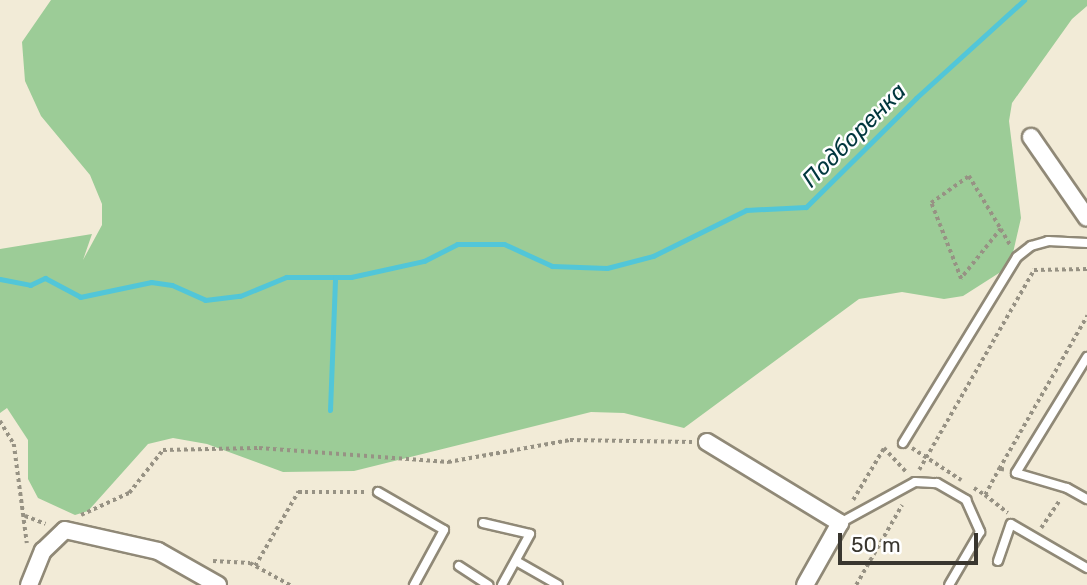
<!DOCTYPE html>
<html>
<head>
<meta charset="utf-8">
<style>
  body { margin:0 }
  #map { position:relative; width:1087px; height:585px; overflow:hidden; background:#f2ebd7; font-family:Rubik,sans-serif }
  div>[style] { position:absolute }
  .green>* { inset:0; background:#9ccc97 }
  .stream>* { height:5px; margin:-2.5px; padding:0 2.5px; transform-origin:2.5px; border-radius:2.5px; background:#52c6d8 }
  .path>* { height:3.5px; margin-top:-1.75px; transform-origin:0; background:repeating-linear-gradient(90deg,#979284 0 3.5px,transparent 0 7px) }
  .roads { filter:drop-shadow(2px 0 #908977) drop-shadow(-2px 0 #908977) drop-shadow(0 2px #908977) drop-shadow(0 -2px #908977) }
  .service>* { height:8px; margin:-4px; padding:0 4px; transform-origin:4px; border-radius:4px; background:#fff }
  .minor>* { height:16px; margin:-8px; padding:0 8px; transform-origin:8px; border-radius:8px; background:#fff }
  span { translate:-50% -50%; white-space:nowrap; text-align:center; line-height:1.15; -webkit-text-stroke:5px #fff; paint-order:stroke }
  .water-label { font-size:23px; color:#00373e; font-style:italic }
  .scale { position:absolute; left:838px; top:533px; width:140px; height:32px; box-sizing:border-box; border:4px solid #39362f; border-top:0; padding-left:9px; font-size:21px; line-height:24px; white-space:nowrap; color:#39362f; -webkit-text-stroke:5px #fff; paint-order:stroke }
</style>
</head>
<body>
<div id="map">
  <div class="green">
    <div style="clip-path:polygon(51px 0,1087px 0,1087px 6px,1072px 19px,1012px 103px,1009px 121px,1021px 218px,1010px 266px,963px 296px,944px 299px,902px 292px,859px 299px,684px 428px,624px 413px,591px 412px,354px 471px,283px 472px,207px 444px,173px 438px,148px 444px,88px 511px,75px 515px,38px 498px,28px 479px,28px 440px,7px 408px,0 413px,0 249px,92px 234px,83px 260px,102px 225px,102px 204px,90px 175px,41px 116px,25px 81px,22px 42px)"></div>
  </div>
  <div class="stream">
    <div style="left:0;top:279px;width:31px;rotate:11deg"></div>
    <div style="left:30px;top:285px;width:17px;rotate:-25deg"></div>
    <div style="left:45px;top:278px;width:40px;rotate:28deg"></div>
    <div style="left:80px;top:297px;width:73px;rotate:-11.9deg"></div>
    <div style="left:151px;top:282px;width:21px;rotate:8deg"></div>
    <div style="left:172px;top:285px;width:36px;rotate:24deg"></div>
    <div style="left:205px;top:300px;width:35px;rotate:-7deg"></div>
    <div style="left:240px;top:296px;width:50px;rotate:-22.4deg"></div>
    <div style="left:286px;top:277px;width:65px"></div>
    <div style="left:351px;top:277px;width:75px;rotate:-12.4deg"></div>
    <div style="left:424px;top:261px;width:37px;rotate:-27deg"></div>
    <div style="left:457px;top:244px;width:47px"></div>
    <div style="left:504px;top:244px;width:53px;rotate:24.6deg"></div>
    <div style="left:552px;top:266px;width:55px;rotate:2.1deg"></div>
    <div style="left:607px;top:268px;width:48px;rotate:-14.6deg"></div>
    <div style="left:653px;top:256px;width:104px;rotate:-26.3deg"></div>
    <div style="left:746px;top:210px;width:60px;rotate:-2.9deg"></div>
    <div style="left:806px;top:207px;width:155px;rotate:-44.7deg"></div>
    <div style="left:916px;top:98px;width:146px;rotate:-42.2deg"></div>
    <div style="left:330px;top:410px;width:133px;rotate:-87.8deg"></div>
  </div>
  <div class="path">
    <div style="left:1001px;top:229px;width:64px;rotate:128.7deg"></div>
    <div style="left:961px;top:279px;width:82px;rotate:-111.5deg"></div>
    <div style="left:931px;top:203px;width:47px;rotate:-35.4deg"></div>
    <div style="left:969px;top:176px;width:62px;rotate:58.9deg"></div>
    <div style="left:1001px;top:229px;width:20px;rotate:60deg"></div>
    <div style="left:0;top:421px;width:27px;rotate:59deg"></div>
    <div style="left:14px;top:444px;width:100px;rotate:82.5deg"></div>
    <div style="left:912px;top:448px;width:59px;rotate:33.1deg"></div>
    <div style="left:919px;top:470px;width:231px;rotate:-60.1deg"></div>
    <div style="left:1034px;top:270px;width:53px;rotate:-1.1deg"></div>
    <div style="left:1004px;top:470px;width:5px;rotate:-169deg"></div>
    <div style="left:999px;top:469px;width:177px;rotate:-60.1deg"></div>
    <div style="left:974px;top:488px;width:13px;rotate:32deg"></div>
    <div style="left:985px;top:495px;width:30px;rotate:-62deg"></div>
    <div style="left:985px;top:495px;width:29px;rotate:38deg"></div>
    <div style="left:853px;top:500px;width:61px;rotate:-59.2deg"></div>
    <div style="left:884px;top:448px;width:34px;rotate:47deg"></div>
    <div style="left:81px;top:515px;width:53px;rotate:-24.6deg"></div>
    <div style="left:129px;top:493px;width:55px;rotate:-51.7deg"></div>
    <div style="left:163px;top:450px;width:96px;rotate:-1.2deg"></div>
    <div style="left:259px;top:448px;width:190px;rotate:4.2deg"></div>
    <div style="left:448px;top:462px;width:124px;rotate:-10.2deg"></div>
    <div style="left:570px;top:440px;width:122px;rotate:0.9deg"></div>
    <div style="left:25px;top:516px;width:22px;rotate:21deg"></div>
    <div style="left:1041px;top:528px;width:34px;rotate:-56deg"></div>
    <div style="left:213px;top:561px;width:37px;rotate:3deg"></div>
    <div style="left:250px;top:563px;width:46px;rotate:28.8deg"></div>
    <div style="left:255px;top:566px;width:86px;rotate:-59.8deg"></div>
    <div style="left:298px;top:492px;width:67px"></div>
    <div style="left:856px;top:585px;width:92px;rotate:-60.1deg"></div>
  </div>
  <div class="roads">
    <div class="service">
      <div style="left:1087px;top:357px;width:136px;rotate:121.5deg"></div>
      <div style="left:1016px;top:473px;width:53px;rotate:16.4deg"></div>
      <div style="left:1067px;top:488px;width:23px;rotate:29deg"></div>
      <div style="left:903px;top:443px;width:218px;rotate:-58.5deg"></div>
      <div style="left:1017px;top:257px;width:18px;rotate:-38deg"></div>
      <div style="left:1031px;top:246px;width:18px;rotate:-16deg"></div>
      <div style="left:1048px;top:241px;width:39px;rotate:3deg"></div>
      <div style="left:378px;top:492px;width:76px;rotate:29.9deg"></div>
      <div style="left:444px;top:530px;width:63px;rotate:118.6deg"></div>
      <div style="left:483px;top:523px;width:48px;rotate:13.2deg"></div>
      <div style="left:530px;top:534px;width:58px;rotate:118.8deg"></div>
      <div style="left:840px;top:523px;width:85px;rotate:-28.7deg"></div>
      <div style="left:915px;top:482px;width:22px;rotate:3deg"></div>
      <div style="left:937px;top:483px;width:34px;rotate:30deg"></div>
      <div style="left:966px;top:500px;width:35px;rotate:66deg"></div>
      <div style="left:980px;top:532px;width:61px;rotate:120.3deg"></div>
      <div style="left:516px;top:561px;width:48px;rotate:29.7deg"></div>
      <div style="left:998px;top:561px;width:39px;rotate:-71deg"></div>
      <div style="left:1011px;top:524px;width:88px;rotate:30.1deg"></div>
      <div style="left:459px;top:566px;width:35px;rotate:33deg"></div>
    </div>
    <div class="minor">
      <div style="left:1031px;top:137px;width:98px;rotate:55.3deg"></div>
      <div style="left:707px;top:442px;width:156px;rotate:31.3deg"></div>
      <div style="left:840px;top:523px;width:71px;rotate:119.4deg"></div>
      <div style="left:29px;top:585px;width:37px;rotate:-68deg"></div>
      <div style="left:43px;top:551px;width:30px;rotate:-44deg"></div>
      <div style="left:65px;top:530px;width:95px;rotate:12.7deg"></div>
      <div style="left:158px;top:551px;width:69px;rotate:29.5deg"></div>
    </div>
  </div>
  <div class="water-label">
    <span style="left:854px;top:135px;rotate:-45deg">Подборенка</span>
  </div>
  <div class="scale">50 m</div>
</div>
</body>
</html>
